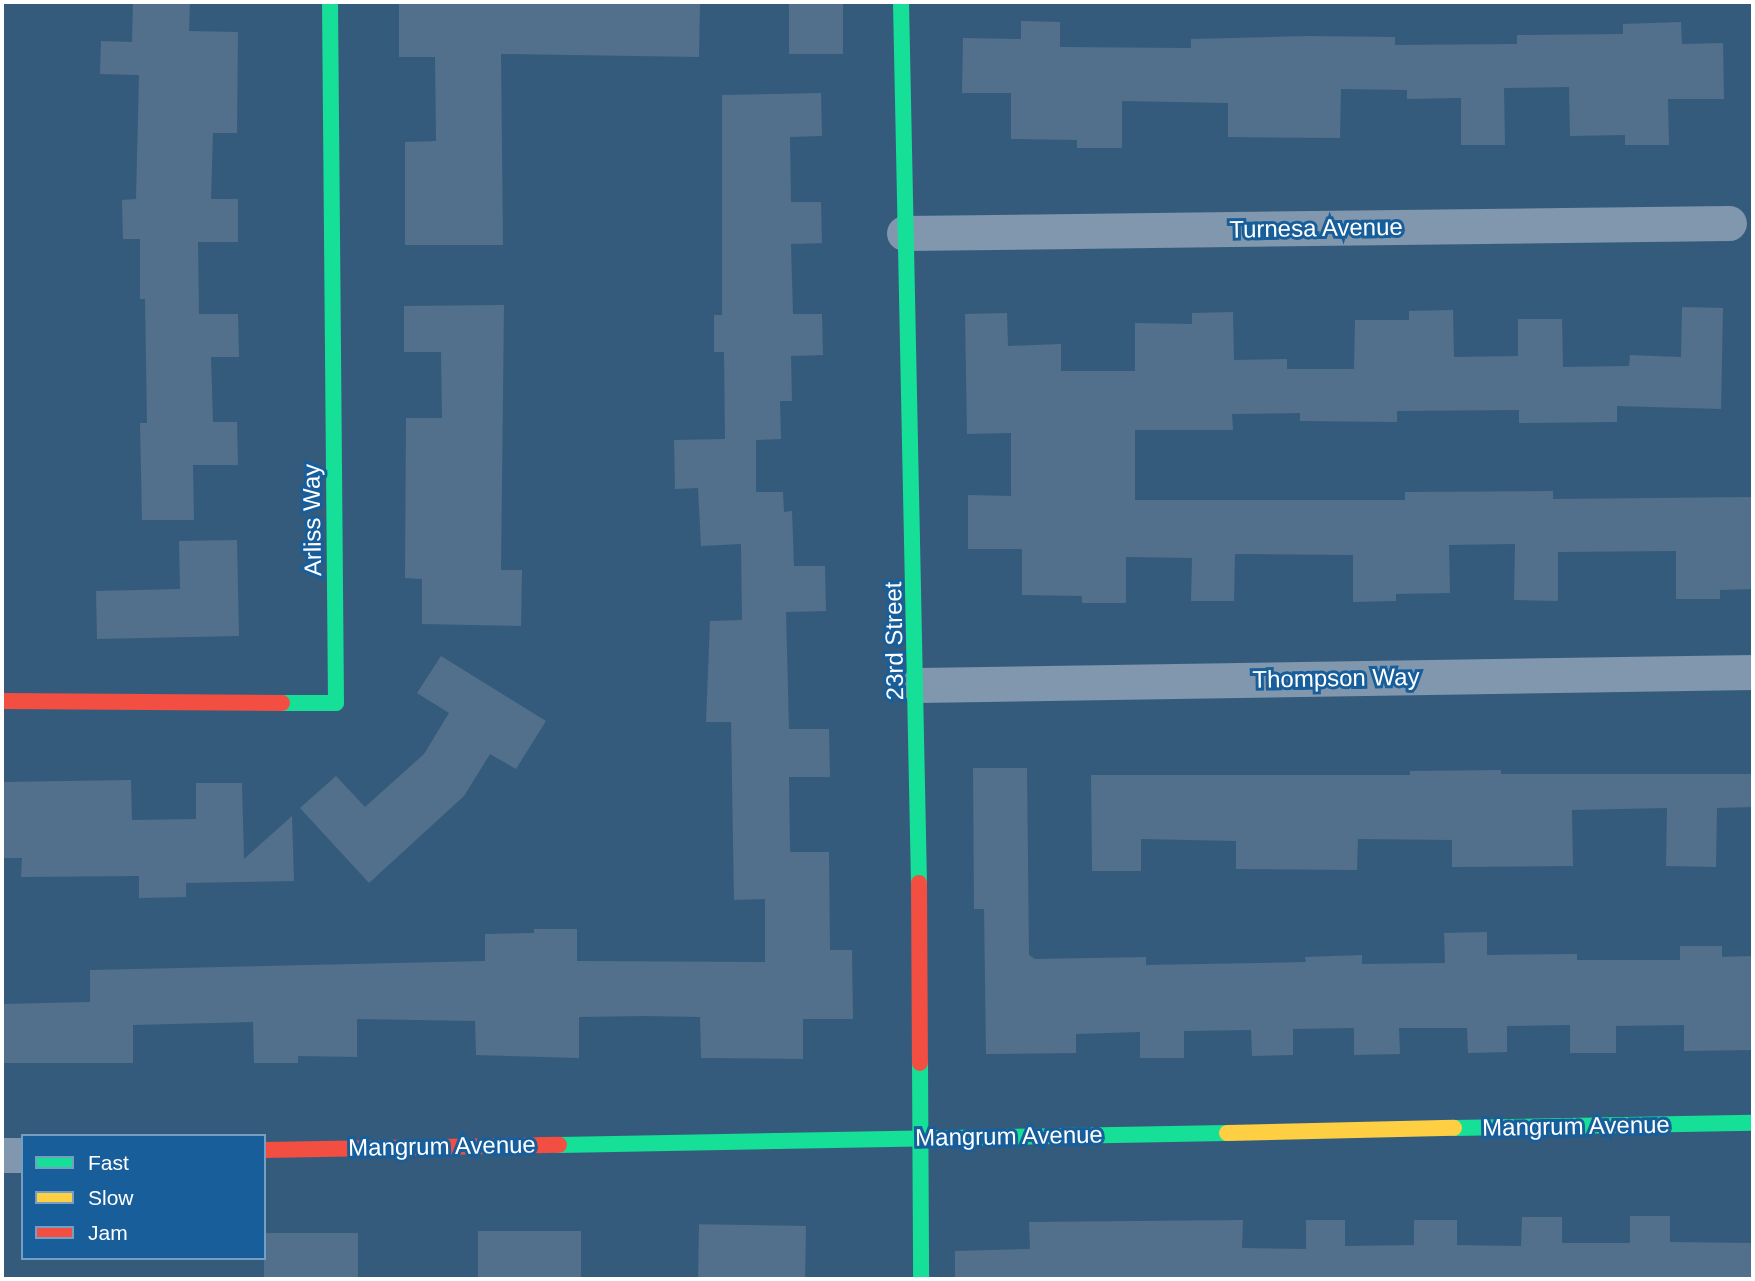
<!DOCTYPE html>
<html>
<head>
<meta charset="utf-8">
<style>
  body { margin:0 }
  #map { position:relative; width:1755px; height:1281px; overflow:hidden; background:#355b7c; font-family:Arial,sans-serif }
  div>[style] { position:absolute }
  .building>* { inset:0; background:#52708b; transform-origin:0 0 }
  .street>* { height:35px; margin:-17.5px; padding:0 17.5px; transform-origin:17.5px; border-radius:17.5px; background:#8097ae }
  .fast>* { height:16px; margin:-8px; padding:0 8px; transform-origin:8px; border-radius:8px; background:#16e098 }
  .slow>* { height:16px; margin:-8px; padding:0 8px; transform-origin:8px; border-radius:8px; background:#ffcf43 }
  .jam>* { height:16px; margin:-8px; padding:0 8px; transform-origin:8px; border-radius:8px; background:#f24e42 }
  span { translate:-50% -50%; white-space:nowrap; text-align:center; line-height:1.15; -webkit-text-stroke:6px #175e9a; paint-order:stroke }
  .street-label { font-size:24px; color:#fff }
  .frame { position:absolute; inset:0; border:4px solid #fff; pointer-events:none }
  .legend { position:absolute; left:21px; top:1134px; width:245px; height:126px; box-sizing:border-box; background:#175e9a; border:2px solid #749ec2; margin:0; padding:9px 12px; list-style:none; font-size:21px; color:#fff }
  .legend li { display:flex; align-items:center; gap:14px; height:35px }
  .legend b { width:35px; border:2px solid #749ec2 }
</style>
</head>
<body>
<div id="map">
  <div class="building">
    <div style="clip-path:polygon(133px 2px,190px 2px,189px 31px,238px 32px,237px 133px,213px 133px,211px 199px,238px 199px,238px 242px,198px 242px,199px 314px,238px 314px,239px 357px,211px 357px,213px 422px,237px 422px,238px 465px,193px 465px,194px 520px,142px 520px,140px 423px,147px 423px,145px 299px,140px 299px,140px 239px,123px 239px,122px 200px,136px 199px,139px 75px,100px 74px,101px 41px,132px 42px)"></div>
    <div style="clip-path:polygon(399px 2px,700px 2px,699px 57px,501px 54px,503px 245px,405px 245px,405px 142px,436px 141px,435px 57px,399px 57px)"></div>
    <div style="left:789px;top:2px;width:54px;height:52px"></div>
    <div style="clip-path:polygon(1021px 21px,1060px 22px,1060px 47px,1191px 48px,1191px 39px,1307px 36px,1395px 37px,1395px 45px,1517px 44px,1517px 35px,1623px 34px,1623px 24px,1681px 22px,1682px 44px,1723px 43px,1724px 99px,1668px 99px,1669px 145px,1625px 145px,1625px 135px,1570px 136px,1569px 87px,1504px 88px,1505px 145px,1461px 145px,1461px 98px,1407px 99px,1407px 90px,1341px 89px,1340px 138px,1228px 137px,1228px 103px,1122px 101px,1122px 148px,1077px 148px,1077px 140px,1011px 139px,1011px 93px,962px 93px,963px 38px,1021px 39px)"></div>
    <div style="clip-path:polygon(821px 93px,822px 136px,790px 137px,791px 202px,821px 202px,822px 243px,791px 244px,793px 314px,822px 314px,823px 355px,791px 356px,792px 401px,780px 401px,781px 439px,756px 440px,756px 492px,783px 492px,784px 512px,792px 511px,794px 566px,825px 566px,826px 611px,786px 612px,789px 729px,829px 729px,830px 777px,789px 777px,790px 852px,829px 852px,830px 950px,852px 950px,853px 1019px,803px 1019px,803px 1059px,701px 1058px,700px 1017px,645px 1016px,579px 1017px,579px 1058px,476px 1055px,475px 1021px,357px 1019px,357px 1057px,298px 1056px,298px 1063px,254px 1063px,253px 1022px,133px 1025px,133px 1063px,2px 1063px,2px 1004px,90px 1002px,90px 970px,485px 961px,485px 934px,534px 933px,534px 929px,577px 929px,577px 961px,765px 962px,765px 899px,734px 900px,731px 722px,706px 722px,710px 621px,742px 620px,741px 544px,701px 546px,698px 488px,675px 489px,674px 440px,725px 439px,724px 352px,714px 352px,714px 315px,722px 315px,722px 95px)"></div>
    <div style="clip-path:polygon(504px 305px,501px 570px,522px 570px,521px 626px,422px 624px,422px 579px,405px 578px,406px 418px,442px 418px,441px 352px,404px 352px,404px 306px)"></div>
    <div style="clip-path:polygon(1682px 307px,1723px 308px,1721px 409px,1617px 406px,1617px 422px,1519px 423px,1519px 410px,1397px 411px,1397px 422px,1300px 421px,1300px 413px,1232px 414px,1233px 430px,1135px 430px,1135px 500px,1405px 500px,1405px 492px,1553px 491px,1553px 499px,1753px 497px,1753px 589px,1720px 590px,1720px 599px,1676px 599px,1676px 551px,1558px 552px,1558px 601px,1514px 600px,1515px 544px,1449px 545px,1450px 593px,1396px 594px,1396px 601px,1353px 602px,1353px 555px,1235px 554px,1234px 601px,1191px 601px,1192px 558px,1126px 557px,1126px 603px,1082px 603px,1082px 596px,1022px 595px,1022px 549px,968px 549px,968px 495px,1011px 496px,1011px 433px,967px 434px,965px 314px,1007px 313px,1008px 346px,1061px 344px,1061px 371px,1135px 371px,1135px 323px,1192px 324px,1192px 313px,1233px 312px,1234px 360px,1287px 359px,1287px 369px,1354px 369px,1355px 320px,1409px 320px,1409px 311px,1453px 310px,1454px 357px,1518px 356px,1518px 319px,1562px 319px,1563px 367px,1629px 366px,1630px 355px,1681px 357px)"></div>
    <div style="clip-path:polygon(237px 540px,239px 636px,97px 639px,96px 591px,180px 589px,179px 541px)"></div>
    <div style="clip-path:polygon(441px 656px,546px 721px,516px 769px,490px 754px,464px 796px,369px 883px,300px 808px,336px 776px,365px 807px,424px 754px,449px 713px,417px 693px)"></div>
    <div style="clip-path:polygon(973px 768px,1027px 768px,1029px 955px,1035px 959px,1146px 957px,1146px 965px,1306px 962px,1305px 957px,1362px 955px,1362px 964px,1445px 963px,1444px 933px,1487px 932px,1487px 955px,1577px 954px,1577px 960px,1680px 960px,1680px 946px,1722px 946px,1722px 957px,1753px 956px,1753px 1050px,1684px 1051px,1684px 1025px,1616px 1026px,1616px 1053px,1570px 1053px,1570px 1025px,1507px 1026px,1507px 1052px,1468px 1053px,1467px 1028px,1399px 1028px,1400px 1054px,1354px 1055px,1354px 1028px,1293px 1029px,1293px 1055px,1252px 1056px,1251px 1030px,1184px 1031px,1184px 1058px,1140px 1058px,1140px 1032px,1076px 1034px,1076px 1053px,986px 1054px,984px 909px,974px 909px)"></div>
    <div style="clip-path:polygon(1501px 770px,1501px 774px,1753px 774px,1753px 807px,1717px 808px,1716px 867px,1666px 866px,1667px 808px,1572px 810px,1573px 866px,1452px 867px,1452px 840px,1358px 839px,1357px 870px,1236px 869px,1236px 841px,1141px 839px,1141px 871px,1092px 871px,1091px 775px,1410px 775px,1410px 771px)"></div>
    <div style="clip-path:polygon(131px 780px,132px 820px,196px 819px,196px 783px,242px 783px,244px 859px,292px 816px,294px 881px,186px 883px,186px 897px,139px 898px,139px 876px,21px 877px,22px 858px,2px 858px,2px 782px)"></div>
    <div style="clip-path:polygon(1630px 1216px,1670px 1216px,1670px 1242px,1753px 1243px,1753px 1279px,955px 1279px,955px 1251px,1030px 1249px,1029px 1222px,1243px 1220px,1242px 1248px,1306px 1249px,1306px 1220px,1345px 1220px,1345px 1246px,1414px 1245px,1414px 1220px,1457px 1220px,1457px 1245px,1521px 1246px,1522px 1217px,1562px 1217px,1562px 1243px,1630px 1243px)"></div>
    <div style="left:806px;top:1226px;width:53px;height:107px;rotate:91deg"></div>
    <div style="left:581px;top:1231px;width:48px;height:103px;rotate:90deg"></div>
    <div style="left:264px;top:1233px;width:94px;height:46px"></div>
  </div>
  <div class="street">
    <div style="left:904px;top:233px;width:825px;rotate:-0.69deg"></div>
    <div style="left:918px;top:685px;width:835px;rotate:-0.89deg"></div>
    <div style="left:2px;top:1155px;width:21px"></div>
  </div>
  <div class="fast">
    <div style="left:901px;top:2px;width:881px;rotate:88.83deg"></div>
    <div style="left:282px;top:703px;width:54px"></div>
    <div style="left:336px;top:703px;width:701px;rotate:-90.49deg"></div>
    <div style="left:920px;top:1063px;width:216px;rotate:89.7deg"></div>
    <div style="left:1454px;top:1128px;width:299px;rotate:-1deg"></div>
    <div style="left:559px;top:1145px;width:668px;rotate:-1.03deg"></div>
  </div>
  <div class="slow">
    <div style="left:1227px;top:1133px;width:227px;rotate:-1.3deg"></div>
  </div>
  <div class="jam">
    <div style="left:2px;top:701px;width:280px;rotate:0.4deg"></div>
    <div style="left:919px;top:883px;width:180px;rotate:89.7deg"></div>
    <div style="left:264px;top:1150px;width:295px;rotate:-1deg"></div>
  </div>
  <div class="street-label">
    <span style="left:1316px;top:228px;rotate:-1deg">Turnesa Avenue</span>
    <span style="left:312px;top:520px;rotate:-91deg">Arliss Way</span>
    <span style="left:894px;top:641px;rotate:-91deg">23rd Street</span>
    <span style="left:1336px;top:678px;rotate:-1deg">Thompson Way</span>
    <span style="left:1576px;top:1126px;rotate:-1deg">Mangrum Avenue</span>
    <span style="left:1009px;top:1136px;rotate:-1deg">Mangrum Avenue</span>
    <span style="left:442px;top:1146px;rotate:-1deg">Mangrum Avenue</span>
  </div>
  <div class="frame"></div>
  <ul class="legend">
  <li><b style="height:9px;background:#16e098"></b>Fast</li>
  <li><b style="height:9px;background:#ffcf43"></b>Slow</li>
  <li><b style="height:9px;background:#f24e42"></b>Jam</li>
  </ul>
</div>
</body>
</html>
